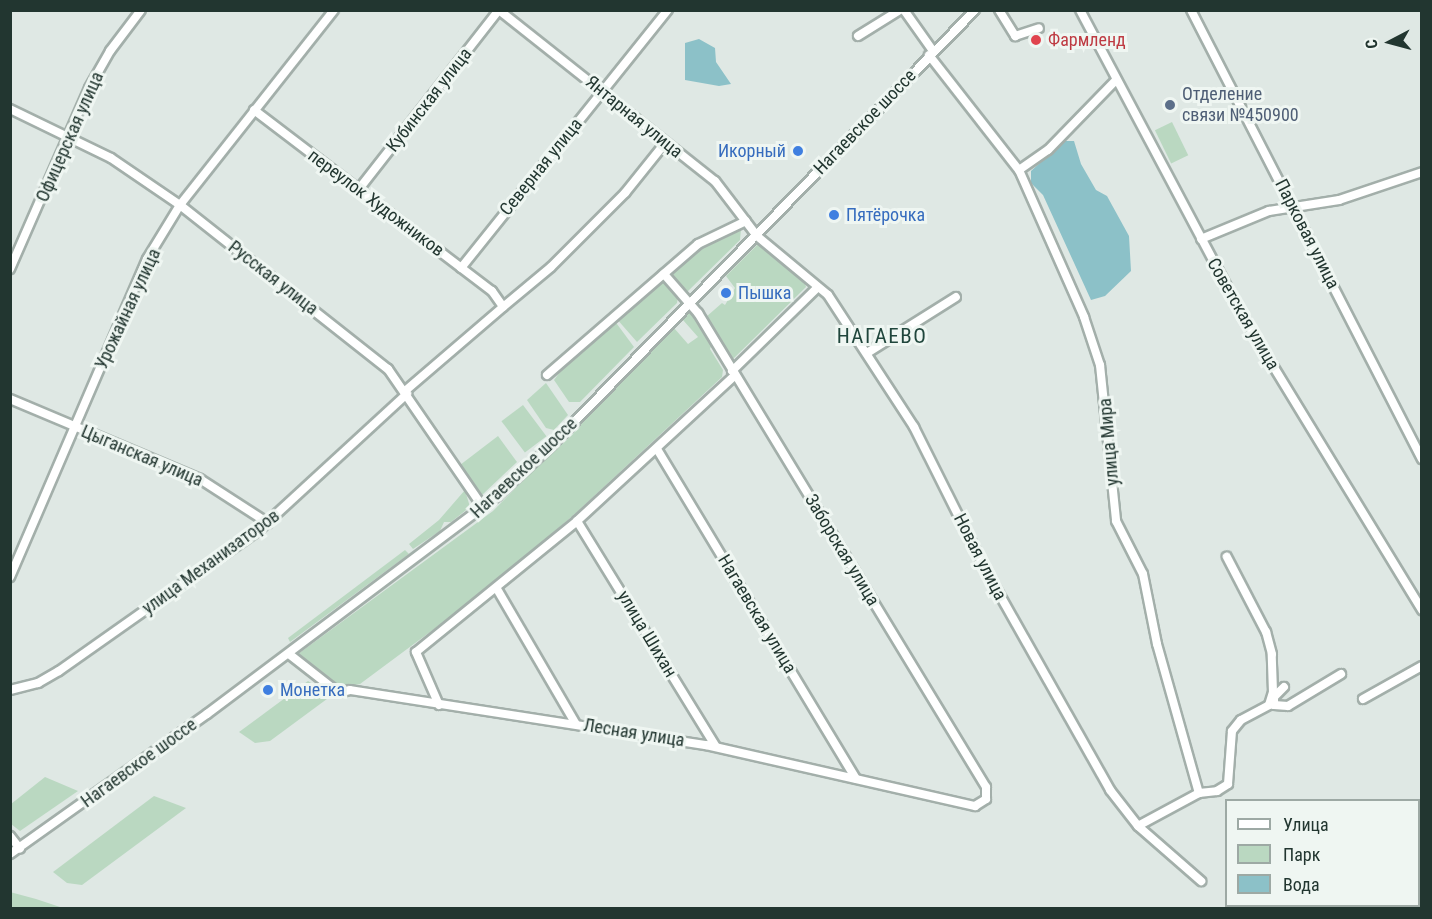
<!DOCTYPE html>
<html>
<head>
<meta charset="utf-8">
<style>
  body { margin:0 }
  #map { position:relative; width:1432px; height:919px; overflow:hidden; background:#dfe8e4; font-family:"Roboto Condensed",sans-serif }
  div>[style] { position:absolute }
  .green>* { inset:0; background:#bad8c1; transform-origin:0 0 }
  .water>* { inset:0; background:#8cc1c8 }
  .roads { filter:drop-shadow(2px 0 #a3afaa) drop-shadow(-2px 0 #a3afaa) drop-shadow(0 2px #a3afaa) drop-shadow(0 -2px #a3afaa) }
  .minor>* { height:8px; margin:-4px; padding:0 4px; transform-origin:4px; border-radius:4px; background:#fff }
  .dots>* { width:16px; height:16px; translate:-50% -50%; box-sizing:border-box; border:3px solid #eff6f2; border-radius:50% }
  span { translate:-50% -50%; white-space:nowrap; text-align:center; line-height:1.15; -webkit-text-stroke:6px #eff6f2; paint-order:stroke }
  .health-label { font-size:18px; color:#be3a42 }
  .left { translate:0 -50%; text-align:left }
  .service-label { font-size:18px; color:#4e5e75 }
  .street-label { font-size:18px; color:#223630 }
  .shop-label { font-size:18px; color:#366cbe }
  .right { translate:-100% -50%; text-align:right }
  .quarter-label { font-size:21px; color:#20463c; letter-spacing:1.5px }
  .frame { position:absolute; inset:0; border:12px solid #223630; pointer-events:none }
  .legend { position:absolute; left:1225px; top:799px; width:195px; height:108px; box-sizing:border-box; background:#eff6f2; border:2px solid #9da9a4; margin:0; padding:8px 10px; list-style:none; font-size:18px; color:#223630 }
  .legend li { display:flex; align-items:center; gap:12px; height:30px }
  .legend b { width:30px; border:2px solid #9da9a4 }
  .north { position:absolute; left:1360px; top:12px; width:60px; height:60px; -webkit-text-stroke:4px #eff6f2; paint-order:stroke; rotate:264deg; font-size:16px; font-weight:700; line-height:24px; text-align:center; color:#223630 }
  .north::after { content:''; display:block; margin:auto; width:21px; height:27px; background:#223630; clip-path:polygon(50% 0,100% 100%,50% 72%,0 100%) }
</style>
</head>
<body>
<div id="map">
  <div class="green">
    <div style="left:1172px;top:122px;width:37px;height:19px;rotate:64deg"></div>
    <div style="clip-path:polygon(741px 229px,740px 240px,684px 295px,667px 274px,700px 246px)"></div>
    <div style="clip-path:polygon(759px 243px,804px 279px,806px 287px,733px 359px,706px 317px,722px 303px,725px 305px,735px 288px,726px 276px)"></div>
    <div style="clip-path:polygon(662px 280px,678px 297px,677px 303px,637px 342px,616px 318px)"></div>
    <div style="clip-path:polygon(686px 313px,692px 313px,712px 344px,710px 349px,723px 370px,722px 377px,578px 511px,496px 583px,360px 684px,341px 688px,301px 660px,298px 654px,493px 511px,674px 328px,688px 344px,698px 337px,683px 320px)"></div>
    <div style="clip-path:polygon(614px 320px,634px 347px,580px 402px,569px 402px,554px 380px,568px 361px)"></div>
    <div style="clip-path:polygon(546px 383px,568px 415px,554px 430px,546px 428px,527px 400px)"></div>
    <div style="left:523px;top:405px;width:39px;height:27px;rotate:53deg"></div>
    <div style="clip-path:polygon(498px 436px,517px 462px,481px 496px,460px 465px)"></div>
    <div style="clip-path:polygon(465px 490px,470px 507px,451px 522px,444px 522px,440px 531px,413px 549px,409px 544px,439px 520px)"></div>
    <div style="clip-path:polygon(405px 550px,409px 554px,290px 642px,288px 638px)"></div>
    <div style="clip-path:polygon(308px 681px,331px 696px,270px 741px,255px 743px,239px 732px)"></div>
    <div style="clip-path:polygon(45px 777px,78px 791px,20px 831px,11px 824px,11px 804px)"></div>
    <div style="clip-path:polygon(154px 796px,186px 808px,82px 885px,67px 883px,53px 872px)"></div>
    <div style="clip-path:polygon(10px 892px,36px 899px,63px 908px,11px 908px)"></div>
  </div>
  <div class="water">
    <div style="clip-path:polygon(699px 39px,715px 48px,716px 62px,731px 84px,719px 86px,685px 80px,685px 43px)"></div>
    <div style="clip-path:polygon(1064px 141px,1074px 141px,1081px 164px,1096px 190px,1107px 196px,1129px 236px,1131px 271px,1105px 296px,1091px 300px,1043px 195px,1031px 183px,1031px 171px)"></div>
  </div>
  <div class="roads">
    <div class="minor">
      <div style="left:499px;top:10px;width:275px;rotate:38.4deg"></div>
      <div style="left:715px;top:181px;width:69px;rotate:52.6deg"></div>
      <div style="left:757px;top:236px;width:92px;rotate:39.7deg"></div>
      <div style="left:828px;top:295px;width:158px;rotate:56.9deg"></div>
      <div style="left:914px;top:427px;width:157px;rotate:63.4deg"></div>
      <div style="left:984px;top:567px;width:256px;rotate:60.5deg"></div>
      <div style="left:1110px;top:790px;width:46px;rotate:52.1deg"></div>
      <div style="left:1138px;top:826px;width:84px;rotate:41.1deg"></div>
      <div style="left:904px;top:10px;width:50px;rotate:54.7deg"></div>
      <div style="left:999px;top:10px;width:31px;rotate:58deg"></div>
      <div style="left:1015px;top:36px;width:25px;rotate:-18deg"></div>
      <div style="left:1080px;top:10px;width:345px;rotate:62deg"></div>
      <div style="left:1242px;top:315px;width:346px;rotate:58.6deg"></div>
      <div style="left:1191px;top:10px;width:505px;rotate:62.78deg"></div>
      <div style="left:858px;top:36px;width:49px;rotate:-31.8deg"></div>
      <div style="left:929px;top:55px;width:146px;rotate:52deg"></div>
      <div style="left:1019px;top:170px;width:161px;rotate:66.1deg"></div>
      <div style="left:1084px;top:317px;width:51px;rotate:71.6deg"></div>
      <div style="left:1100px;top:365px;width:157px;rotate:84.1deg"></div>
      <div style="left:1116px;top:521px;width:59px;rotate:63deg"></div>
      <div style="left:1143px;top:574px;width:71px;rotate:78.7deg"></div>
      <div style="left:1157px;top:644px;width:155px;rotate:74.3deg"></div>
      <div style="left:1199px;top:793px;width:69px;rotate:151.6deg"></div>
      <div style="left:10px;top:109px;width:112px;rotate:25.9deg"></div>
      <div style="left:111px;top:158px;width:83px;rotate:34.3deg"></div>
      <div style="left:180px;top:205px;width:265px;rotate:38.3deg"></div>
      <div style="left:388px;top:369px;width:168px;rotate:55.5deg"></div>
      <div style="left:254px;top:110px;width:299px;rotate:37.3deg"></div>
      <div style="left:492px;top:291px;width:19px;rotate:55deg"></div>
      <div style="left:503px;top:307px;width:129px;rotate:139.4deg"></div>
      <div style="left:1019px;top:170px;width:35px;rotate:-35deg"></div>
      <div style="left:1048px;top:150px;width:98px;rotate:-45.8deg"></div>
      <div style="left:359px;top:189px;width:227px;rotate:-52deg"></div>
      <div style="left:1201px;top:239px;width:74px;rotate:-22.4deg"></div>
      <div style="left:1269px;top:211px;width:71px;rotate:-8.9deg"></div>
      <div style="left:1339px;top:200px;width:88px;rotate:-18.6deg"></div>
      <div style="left:461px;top:268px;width:331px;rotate:-51.3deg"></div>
      <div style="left:10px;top:269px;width:197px;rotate:-66.4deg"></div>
      <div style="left:89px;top:88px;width:43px;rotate:-60.4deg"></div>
      <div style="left:110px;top:51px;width:51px;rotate:-52.9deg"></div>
      <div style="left:503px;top:307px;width:62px;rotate:-39.8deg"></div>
      <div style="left:551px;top:267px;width:105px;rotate:-45deg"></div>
      <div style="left:625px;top:193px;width:65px;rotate:-51.2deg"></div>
      <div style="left:867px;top:353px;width:105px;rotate:-32.2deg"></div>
      <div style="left:732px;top:371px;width:120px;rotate:-44.3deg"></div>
      <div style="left:547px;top:375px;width:200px;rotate:-40.9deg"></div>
      <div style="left:698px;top:244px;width:53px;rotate:-25.6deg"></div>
      <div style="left:10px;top:399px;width:206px;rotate:22.8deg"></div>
      <div style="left:200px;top:479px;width:81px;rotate:32.9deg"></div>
      <div style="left:657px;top:449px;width:385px;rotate:58.9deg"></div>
      <div style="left:577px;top:521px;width:265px;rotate:58.4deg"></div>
      <div style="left:10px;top:577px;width:346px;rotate:-66.7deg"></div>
      <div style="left:147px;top:259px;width:63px;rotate:-58.6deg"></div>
      <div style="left:180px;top:205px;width:248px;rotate:-51.7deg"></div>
      <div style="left:497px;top:589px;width:156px;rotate:59.7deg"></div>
      <div style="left:289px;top:654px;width:63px;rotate:38deg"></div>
      <div style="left:339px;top:693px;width:11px;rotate:-15deg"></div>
      <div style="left:350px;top:690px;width:360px;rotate:8.8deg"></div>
      <div style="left:706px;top:745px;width:276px;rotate:12.8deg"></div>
      <div style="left:975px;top:806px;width:13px;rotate:-32deg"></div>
      <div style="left:986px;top:799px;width:12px;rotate:-90deg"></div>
      <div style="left:986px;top:787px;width:555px;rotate:-121.28deg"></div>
      <div style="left:698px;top:313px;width:52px;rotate:-131.1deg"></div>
      <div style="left:1284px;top:687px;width:14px;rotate:135deg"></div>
      <div style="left:1274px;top:697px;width:8px;rotate:90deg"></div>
      <div style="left:1274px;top:705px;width:14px;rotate:4deg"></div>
      <div style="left:1288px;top:706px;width:62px;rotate:-31.1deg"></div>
      <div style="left:10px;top:690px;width:29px;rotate:-14deg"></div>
      <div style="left:38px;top:683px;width:24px;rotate:-30deg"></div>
      <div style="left:59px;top:671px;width:246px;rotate:-35.2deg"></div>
      <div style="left:260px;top:529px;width:200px;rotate:-42.6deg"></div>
      <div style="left:1363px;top:699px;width:68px;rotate:-29.2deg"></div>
      <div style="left:439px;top:705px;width:58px;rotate:-113.5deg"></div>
      <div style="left:416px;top:652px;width:208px;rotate:-39.1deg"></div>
      <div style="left:577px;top:521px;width:215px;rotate:-42.7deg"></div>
      <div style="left:1199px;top:793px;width:18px;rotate:-6deg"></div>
      <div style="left:1217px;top:791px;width:13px;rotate:-32deg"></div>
      <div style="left:1228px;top:784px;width:53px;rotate:-85.7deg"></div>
      <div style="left:1232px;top:731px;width:14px;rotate:-51deg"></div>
      <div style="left:1241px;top:720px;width:32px;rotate:-28deg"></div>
      <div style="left:1269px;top:705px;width:14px;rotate:-73deg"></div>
      <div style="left:1273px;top:692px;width:38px;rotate:-92deg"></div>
      <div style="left:1272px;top:654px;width:23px;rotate:-105deg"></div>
      <div style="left:1266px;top:632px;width:85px;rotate:-117.5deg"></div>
      <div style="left:10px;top:836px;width:16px;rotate:52deg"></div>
      <div style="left:10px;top:854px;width:242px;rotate:-35.4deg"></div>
      <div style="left:207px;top:714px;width:363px;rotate:-36.9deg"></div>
      <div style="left:497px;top:496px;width:76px;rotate:-42.9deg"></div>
      <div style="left:553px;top:444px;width:605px;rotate:-45.8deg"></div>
    </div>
  </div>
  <div class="dots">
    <div style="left:1036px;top:40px;background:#e0444e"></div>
    <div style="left:1170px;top:105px;background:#5c6f8a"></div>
    <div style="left:798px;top:151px;background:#3f7fe0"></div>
    <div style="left:834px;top:215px;background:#3f7fe0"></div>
    <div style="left:726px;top:293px;background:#3f7fe0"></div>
    <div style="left:268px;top:690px;background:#3f7fe0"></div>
  </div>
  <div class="health-label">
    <span class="left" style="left:1048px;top:40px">Фармленд</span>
  </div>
  <div class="service-label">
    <span class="left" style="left:1182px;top:105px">Отделение<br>связи №450900</span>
  </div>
  <div class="street-label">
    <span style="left:429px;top:100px;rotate:-52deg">Кубинская улица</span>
    <span style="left:634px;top:117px;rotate:39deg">Янтарная улица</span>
    <span style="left:865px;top:122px;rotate:-46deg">Нагаевское шоссе</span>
    <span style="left:70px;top:137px;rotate:-66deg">Офицерская улица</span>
    <span style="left:541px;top:167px;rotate:-51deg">Северная улица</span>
    <span style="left:376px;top:203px;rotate:37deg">переулок Художников</span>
    <span style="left:1307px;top:234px;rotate:63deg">Парковая улица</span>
    <span style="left:273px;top:278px;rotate:38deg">Русская улица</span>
    <span style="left:128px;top:309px;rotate:-65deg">Урожайная улица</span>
    <span style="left:1243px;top:314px;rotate:60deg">Советская улица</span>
    <span style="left:1109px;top:442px;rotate:-95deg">улица Мира</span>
    <span style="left:142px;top:456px;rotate:23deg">Цыганская улица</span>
    <span style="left:524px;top:468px;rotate:-43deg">Нагаевское шоссе</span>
    <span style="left:842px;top:550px;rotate:59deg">Заборская улица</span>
    <span style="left:980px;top:557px;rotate:63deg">Новая улица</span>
    <span style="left:211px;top:562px;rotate:-36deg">улица Механизаторов</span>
    <span style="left:757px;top:614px;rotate:59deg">Нагаевская улица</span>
    <span style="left:647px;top:634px;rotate:59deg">улица Шихан</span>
    <span style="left:634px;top:733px;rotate:9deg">Лесная улица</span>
    <span style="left:139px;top:763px;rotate:-36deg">Нагаевское шоссе</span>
  </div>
  <div class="shop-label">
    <span class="right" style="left:786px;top:151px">Икорный</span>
    <span class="left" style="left:846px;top:215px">Пятёрочка</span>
    <span class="left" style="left:738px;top:293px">Пышка</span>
    <span class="left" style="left:280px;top:690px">Монетка</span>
  </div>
  <div class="quarter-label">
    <span style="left:882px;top:336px">НАГАЕВО</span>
  </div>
  <div class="frame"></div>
  <ul class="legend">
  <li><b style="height:8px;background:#fff"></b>Улица</li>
  <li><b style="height:16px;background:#bad8c1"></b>Парк</li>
  <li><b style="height:16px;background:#8cc1c8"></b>Вода</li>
  </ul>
  <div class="north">С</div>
</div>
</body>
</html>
